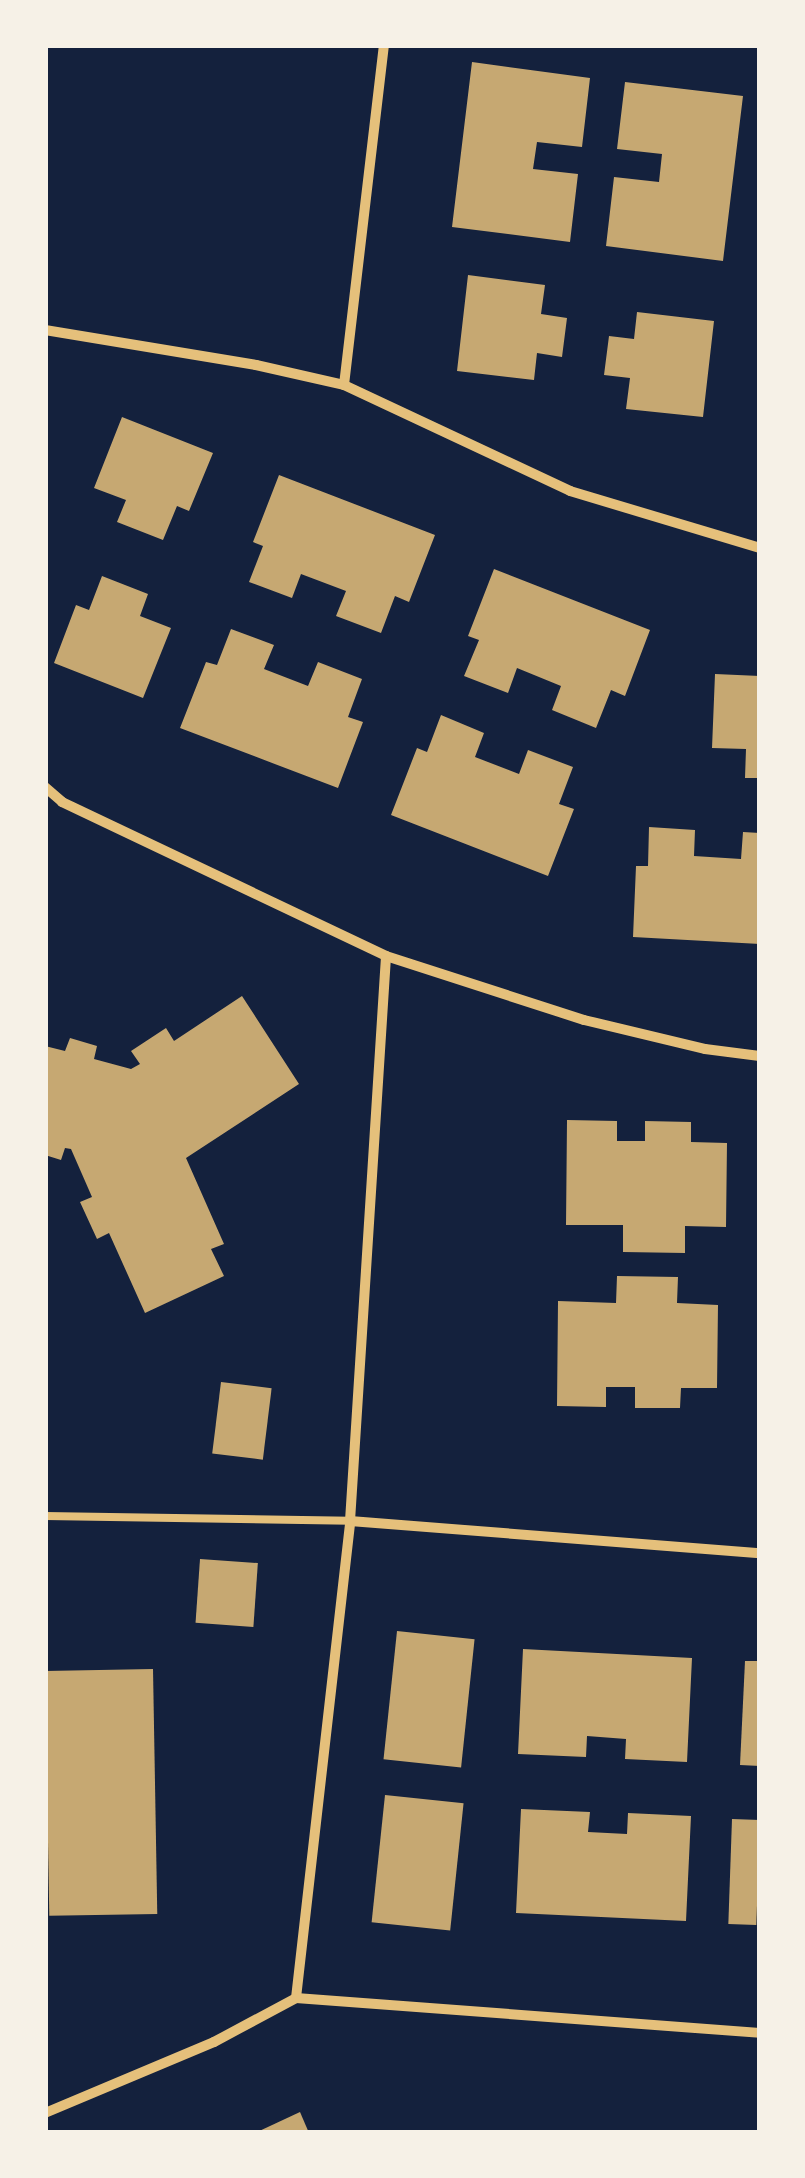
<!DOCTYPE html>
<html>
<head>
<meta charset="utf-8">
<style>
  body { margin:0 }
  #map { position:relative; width:805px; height:2178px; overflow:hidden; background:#14213d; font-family:Barlow,sans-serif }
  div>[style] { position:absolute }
  .building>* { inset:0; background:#c6a872; transform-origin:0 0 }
  .service>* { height:8px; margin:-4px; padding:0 4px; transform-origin:4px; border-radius:4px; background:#e5c07b }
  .minor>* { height:10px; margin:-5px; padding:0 5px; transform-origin:5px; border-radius:5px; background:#e5c07b }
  span { translate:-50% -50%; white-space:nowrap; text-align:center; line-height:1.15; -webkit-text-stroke:10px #f6f1e7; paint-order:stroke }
  .frame { position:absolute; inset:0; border:48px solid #f6f1e7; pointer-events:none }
</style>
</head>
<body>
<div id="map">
  <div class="building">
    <div style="clip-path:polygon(472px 62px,590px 78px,582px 147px,537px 142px,533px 169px,578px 174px,570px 242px,452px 227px)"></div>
    <div style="clip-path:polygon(625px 82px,743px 96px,723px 261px,606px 246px,614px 177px,659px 182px,662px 154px,617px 149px)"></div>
    <div style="clip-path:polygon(468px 275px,545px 285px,541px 314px,567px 318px,562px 357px,537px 353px,534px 380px,457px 371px)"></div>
    <div style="clip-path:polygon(637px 312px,714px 321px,703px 417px,626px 409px,630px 378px,604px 375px,609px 336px,634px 339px)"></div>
    <div style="clip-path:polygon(122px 417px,213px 453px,189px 511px,177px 506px,163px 540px,117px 522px,126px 500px,94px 488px)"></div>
    <div style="clip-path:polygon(279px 475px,435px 535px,409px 602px,395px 596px,381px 633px,336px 616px,346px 591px,301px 574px,292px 598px,249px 582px,263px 546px,253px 542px)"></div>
    <div style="clip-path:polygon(494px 569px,650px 630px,625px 696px,611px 690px,596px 728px,552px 710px,561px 686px,517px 668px,508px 693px,464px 676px,479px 640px,468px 636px)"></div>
    <div style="clip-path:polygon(102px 576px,148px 594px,140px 616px,171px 628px,143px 698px,54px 663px,76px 605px,89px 610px)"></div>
    <div style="clip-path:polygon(231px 629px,274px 645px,264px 669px,308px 686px,318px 662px,362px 679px,348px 717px,363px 722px,338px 788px,180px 728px,206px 662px,217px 665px)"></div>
    <div style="clip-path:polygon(715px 674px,760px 676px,760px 778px,745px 778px,746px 749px,712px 748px)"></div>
    <div style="clip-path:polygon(441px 715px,484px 733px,475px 757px,519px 774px,528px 750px,573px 767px,559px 804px,574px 809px,548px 876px,391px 815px,417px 748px,427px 752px)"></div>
    <div style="clip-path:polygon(649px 827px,695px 830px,694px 856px,741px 859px,743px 832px,760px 833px,760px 944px,633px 937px,636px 866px,648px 866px)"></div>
    <div style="clip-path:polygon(242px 996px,299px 1084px,186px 1158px,224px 1244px,211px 1249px,224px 1276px,145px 1313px,109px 1233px,97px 1239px,80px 1202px,92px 1197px,71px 1149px,65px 1148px,61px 1160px,45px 1155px,45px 1046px,65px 1051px,70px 1038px,97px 1046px,94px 1059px,131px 1069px,140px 1064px,131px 1051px,166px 1028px,174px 1041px)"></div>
    <div style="clip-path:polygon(567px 1120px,617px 1121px,617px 1141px,645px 1141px,645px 1121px,691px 1122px,691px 1142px,727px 1143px,726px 1227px,685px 1226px,685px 1253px,623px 1252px,623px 1225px,566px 1225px)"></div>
    <div style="clip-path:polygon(617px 1276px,678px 1277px,677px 1303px,718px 1305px,717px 1388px,681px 1388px,680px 1408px,635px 1408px,635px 1387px,606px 1387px,606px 1407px,557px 1406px,558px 1301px,616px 1303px)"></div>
    <div style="left:221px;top:1382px;width:51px;height:72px;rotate:7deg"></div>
    <div style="left:200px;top:1559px;width:58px;height:64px;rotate:4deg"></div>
    <div style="left:397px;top:1631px;width:78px;height:129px;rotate:6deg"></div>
    <div style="clip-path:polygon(523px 1649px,692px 1658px,687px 1762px,625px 1759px,626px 1739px,587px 1736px,586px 1757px,518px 1754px)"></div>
    <div style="clip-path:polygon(745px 1661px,760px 1661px,760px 1766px,740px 1765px)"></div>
    <div style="left:153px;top:1669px;width:245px;height:108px;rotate:89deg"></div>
    <div style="left:385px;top:1795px;width:79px;height:128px;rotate:6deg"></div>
    <div style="clip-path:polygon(521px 1809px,590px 1812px,588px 1832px,627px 1834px,628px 1813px,691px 1816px,686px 1921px,516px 1913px)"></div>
    <div style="left:732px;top:1819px;width:28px;height:105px;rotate:2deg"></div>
    <div style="clip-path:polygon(300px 2112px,309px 2133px,255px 2133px)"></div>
  </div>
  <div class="service">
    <div style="left:45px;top:1516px;width:305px;rotate:0.9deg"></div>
  </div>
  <div class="minor">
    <div style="left:45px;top:330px;width:214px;rotate:9.4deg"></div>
    <div style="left:256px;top:365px;width:90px;rotate:12.8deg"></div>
    <div style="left:344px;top:385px;width:250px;rotate:25.1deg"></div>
    <div style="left:570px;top:491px;width:198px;rotate:16.7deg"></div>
    <div style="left:344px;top:385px;width:342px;rotate:-83.3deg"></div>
    <div style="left:45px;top:787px;width:23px;rotate:41deg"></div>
    <div style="left:62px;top:802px;width:359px;rotate:25.4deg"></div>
    <div style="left:386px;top:956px;width:208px;rotate:17.9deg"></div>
    <div style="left:584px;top:1020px;width:124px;rotate:13.5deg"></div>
    <div style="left:705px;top:1049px;width:55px;rotate:7.3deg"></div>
    <div style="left:350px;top:1521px;width:411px;rotate:4.5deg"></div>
    <div style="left:296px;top:1998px;width:480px;rotate:-83.5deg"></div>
    <div style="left:350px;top:1521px;width:566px;rotate:-86.35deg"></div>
    <div style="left:45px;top:2113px;width:183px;rotate:-22.8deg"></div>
    <div style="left:214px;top:2042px;width:93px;rotate:-28.2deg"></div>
    <div style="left:296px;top:1998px;width:465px;rotate:4.3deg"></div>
  </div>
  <div class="frame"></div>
</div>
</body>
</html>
